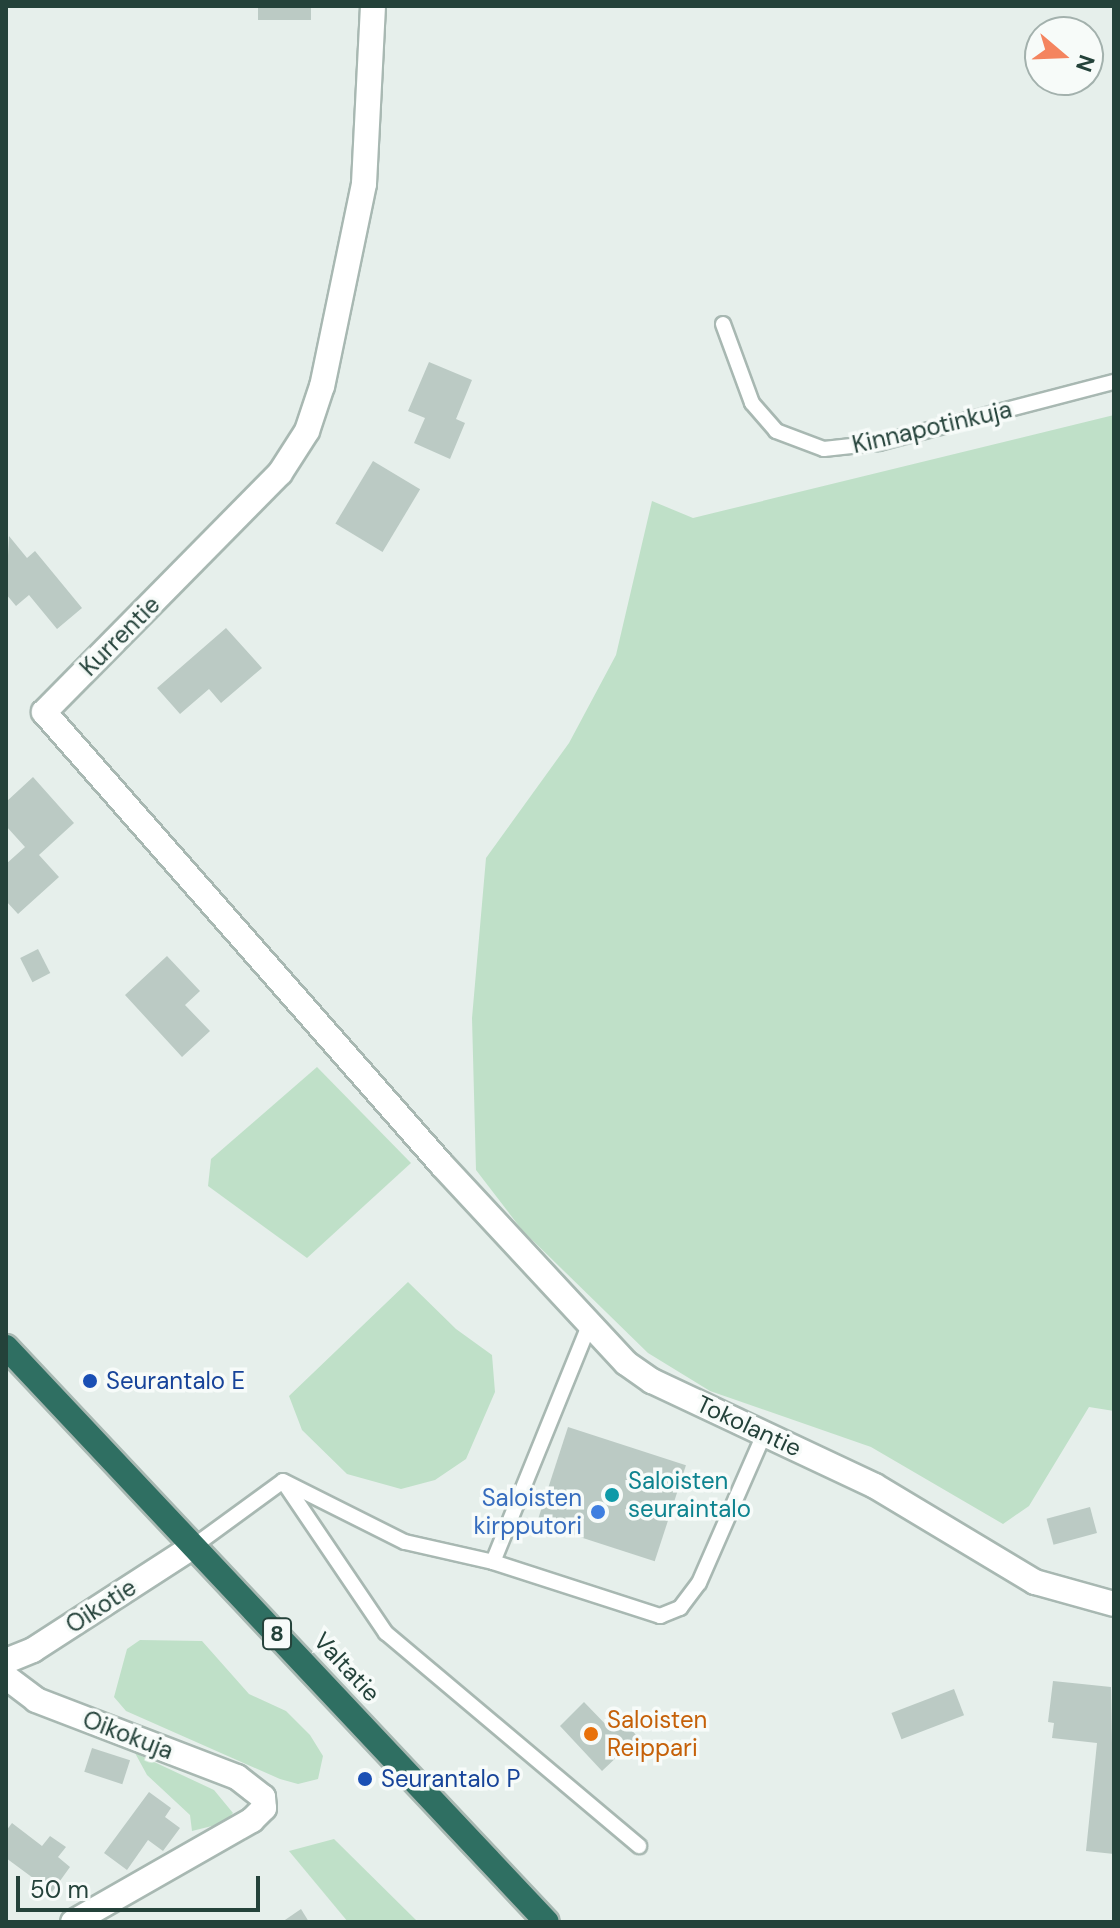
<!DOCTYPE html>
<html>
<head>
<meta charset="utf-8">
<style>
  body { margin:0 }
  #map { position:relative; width:1120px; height:1928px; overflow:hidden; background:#e6efeb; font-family:"DM Sans",sans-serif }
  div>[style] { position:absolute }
  .green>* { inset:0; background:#bfe0c8 }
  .building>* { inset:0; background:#bbcac4; transform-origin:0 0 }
  .roads { filter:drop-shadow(2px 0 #a8b8b2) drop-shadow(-2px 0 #a8b8b2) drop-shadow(0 2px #a8b8b2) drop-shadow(0 -2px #a8b8b2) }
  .lane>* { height:14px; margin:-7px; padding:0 7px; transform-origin:7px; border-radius:7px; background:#fff }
  .street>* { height:24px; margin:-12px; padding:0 12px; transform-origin:12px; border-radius:12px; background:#fff }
  .highway>* { height:24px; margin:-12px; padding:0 12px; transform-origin:12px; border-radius:12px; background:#2f6f62 }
  .dots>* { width:22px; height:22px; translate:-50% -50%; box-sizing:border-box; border:4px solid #f7fbf9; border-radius:50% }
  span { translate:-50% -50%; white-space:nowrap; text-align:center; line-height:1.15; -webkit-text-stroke:7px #f7fbf9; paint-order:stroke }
  .shield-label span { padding:2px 6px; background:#f7fbf9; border:2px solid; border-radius:6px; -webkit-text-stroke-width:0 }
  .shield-label { font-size:22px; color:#24423a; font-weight:700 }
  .street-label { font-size:24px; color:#24423a }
  .transit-label { font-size:24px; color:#164399 }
  .left { translate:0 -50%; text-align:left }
  .culture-label { font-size:24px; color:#0d838f }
  .shop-label { font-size:24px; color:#366cbe }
  .right { translate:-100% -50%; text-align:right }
  .food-label { font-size:24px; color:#c56008 }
  .frame { position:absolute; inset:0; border:8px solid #24423a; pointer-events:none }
  .north { position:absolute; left:1024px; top:16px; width:80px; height:80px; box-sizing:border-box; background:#f7fbf9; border:2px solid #a3b1ad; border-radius:50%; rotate:109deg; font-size:22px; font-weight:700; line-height:32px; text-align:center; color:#24423a }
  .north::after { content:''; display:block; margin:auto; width:28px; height:36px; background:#f4845f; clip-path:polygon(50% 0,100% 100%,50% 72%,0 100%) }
  .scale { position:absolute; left:16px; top:1876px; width:244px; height:36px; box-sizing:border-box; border:4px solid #24423a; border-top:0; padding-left:10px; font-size:24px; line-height:28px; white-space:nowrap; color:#24423a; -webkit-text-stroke:6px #f7fbf9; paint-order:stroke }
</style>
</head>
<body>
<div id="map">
  <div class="green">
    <div style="clip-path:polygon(1114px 415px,1114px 1411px,1089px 1407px,1029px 1506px,1003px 1524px,871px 1447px,710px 1391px,648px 1353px,522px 1230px,476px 1170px,472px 1018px,486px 858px,569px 743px,616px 655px,652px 501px,693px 518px)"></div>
    <div style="clip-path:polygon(317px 1067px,411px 1163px,307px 1258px,208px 1186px,211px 1159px)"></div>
    <div style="clip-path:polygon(408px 1282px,456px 1329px,492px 1355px,495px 1392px,466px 1459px,435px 1480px,401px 1489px,347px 1474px,302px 1430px,289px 1396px)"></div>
    <div style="clip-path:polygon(140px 1640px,202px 1641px,249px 1694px,286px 1711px,310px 1735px,323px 1756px,318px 1779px,298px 1784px,280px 1779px,126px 1711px,114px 1697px,127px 1649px)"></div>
    <div style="clip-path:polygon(135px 1753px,214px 1790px,233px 1813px,224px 1823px,192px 1831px,190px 1815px,147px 1775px)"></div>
    <div style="clip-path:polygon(334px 1839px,418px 1922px,348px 1922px,289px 1851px)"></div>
  </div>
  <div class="building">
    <div style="left:258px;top:6px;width:53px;height:14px"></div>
    <div style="clip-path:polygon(429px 362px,472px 380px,456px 419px,465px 423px,450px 459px,414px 443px,425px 418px,408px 411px)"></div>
    <div style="left:373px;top:461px;width:55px;height:73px;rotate:31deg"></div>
    <div style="clip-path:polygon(9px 536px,27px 558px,35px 551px,82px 608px,57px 629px,29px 595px,16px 606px,6px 594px)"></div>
    <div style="clip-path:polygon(226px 628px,262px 668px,221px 703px,209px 689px,180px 714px,157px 688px)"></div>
    <div style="clip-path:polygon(33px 777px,74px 823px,39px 855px,59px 877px,18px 914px,6px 901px,6px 864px,25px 847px,6px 826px,6px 802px)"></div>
    <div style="left:38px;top:949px;width:27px;height:20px;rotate:63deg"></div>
    <div style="clip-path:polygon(167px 956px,200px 991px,185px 1005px,210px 1031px,182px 1057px,125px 995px)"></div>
    <div style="left:568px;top:1427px;width:124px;height:101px;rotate:18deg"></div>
    <div style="left:1090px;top:1507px;width:27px;height:45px;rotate:75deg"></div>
    <div style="clip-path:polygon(1053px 1681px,1111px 1687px,1114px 1854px,1086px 1851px,1097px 1743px,1052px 1738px,1054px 1723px,1048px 1722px)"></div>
    <div style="left:954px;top:1689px;width:28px;height:67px;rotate:69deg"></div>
    <div style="clip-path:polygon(584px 1702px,611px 1730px,622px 1720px,638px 1737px,602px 1771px,560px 1726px)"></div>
    <div style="left:92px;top:1748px;width:40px;height:25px;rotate:18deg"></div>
    <div style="clip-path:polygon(149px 1792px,171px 1808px,165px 1817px,180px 1828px,163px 1851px,148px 1840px,127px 1870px,104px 1853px)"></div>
    <div style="clip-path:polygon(12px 1823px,42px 1846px,50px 1836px,66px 1847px,58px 1857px,70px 1867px,52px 1892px,6px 1858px,6px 1831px)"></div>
    <div style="clip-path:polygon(301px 1909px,309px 1922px,282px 1922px)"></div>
  </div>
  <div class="roads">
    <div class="lane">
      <div style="left:723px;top:324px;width:84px;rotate:69.8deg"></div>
      <div style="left:752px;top:403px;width:37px;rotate:49deg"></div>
      <div style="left:776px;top:431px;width:51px;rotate:20.6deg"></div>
      <div style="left:824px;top:449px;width:55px;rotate:-6.2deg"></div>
      <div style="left:879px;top:443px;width:243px;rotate:-14.6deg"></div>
      <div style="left:283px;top:1481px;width:136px;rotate:26.6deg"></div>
      <div style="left:405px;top:1542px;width:90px;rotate:12.8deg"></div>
      <div style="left:493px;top:1562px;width:176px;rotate:17.9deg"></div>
      <div style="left:660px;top:1616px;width:22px;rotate:-22deg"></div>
      <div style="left:680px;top:1608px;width:31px;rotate:-53deg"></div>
      <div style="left:699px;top:1583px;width:163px;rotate:-66.4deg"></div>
      <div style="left:285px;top:1484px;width:180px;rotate:55.9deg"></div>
      <div style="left:386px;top:1633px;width:331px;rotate:40.1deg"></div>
      <div style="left:194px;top:1546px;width:110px;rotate:-36.1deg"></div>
      <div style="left:493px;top:1562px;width:255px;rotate:-67.9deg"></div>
    </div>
    <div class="street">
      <div style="left:373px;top:6px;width:178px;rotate:92.9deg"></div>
      <div style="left:364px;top:184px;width:206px;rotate:101.7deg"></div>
      <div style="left:322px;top:386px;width:47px;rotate:108.4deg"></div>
      <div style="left:307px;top:431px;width:50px;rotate:122.7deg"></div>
      <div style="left:280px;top:473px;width:336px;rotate:134.6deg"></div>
      <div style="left:44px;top:712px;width:603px;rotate:48.7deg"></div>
      <div style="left:442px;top:1165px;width:270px;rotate:47.1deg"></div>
      <div style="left:626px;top:1363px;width:32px;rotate:35deg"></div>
      <div style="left:652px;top:1381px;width:246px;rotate:25.2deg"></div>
      <div style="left:875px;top:1486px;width:187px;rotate:31deg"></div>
      <div style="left:1035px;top:1582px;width:82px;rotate:15.6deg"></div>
      <div style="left:6px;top:1661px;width:29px;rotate:-22deg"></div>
      <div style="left:33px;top:1650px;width:192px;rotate:-32.9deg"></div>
      <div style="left:6px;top:1677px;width:38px;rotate:37deg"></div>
      <div style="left:36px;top:1700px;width:215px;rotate:21deg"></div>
      <div style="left:237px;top:1777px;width:33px;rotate:38deg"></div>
      <div style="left:263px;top:1797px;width:11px;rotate:85deg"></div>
      <div style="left:264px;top:1808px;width:17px;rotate:135deg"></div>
      <div style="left:252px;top:1820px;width:206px;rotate:150.3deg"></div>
    </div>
    <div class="highway">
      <div style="left:6px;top:1347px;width:789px;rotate:46.75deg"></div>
    </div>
  </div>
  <div class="dots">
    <div style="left:90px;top:1381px;background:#1a4fb4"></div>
    <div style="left:612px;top:1495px;background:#0f9aa8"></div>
    <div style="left:598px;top:1512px;background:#3f7fe0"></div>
    <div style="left:591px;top:1734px;background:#e8710a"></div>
    <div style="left:365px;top:1779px;background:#1a4fb4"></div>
  </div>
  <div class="shield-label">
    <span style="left:277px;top:1634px">8</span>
  </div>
  <div class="street-label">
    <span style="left:932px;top:427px;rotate:-13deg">Kinnapotinkuja</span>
    <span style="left:120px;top:636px;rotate:-45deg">Kurrentie</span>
    <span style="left:749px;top:1426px;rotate:25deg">Tokolantie</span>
    <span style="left:101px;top:1606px;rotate:-33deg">Oikotie</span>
    <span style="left:347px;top:1667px;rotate:47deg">Valtatie</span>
    <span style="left:128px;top:1735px;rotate:21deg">Oikokuja</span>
  </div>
  <div class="transit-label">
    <span class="left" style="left:106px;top:1381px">Seurantalo E</span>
    <span class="left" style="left:381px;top:1779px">Seurantalo P</span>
  </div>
  <div class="culture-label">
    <span class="left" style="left:628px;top:1495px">Saloisten<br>seuraintalo</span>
  </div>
  <div class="shop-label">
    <span class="right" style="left:582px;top:1512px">Saloisten<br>kirpputori</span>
  </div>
  <div class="food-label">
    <span class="left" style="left:607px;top:1734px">Saloisten<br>Reippari</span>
  </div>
  <div class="frame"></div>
  <div class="north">N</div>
  <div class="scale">50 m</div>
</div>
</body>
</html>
